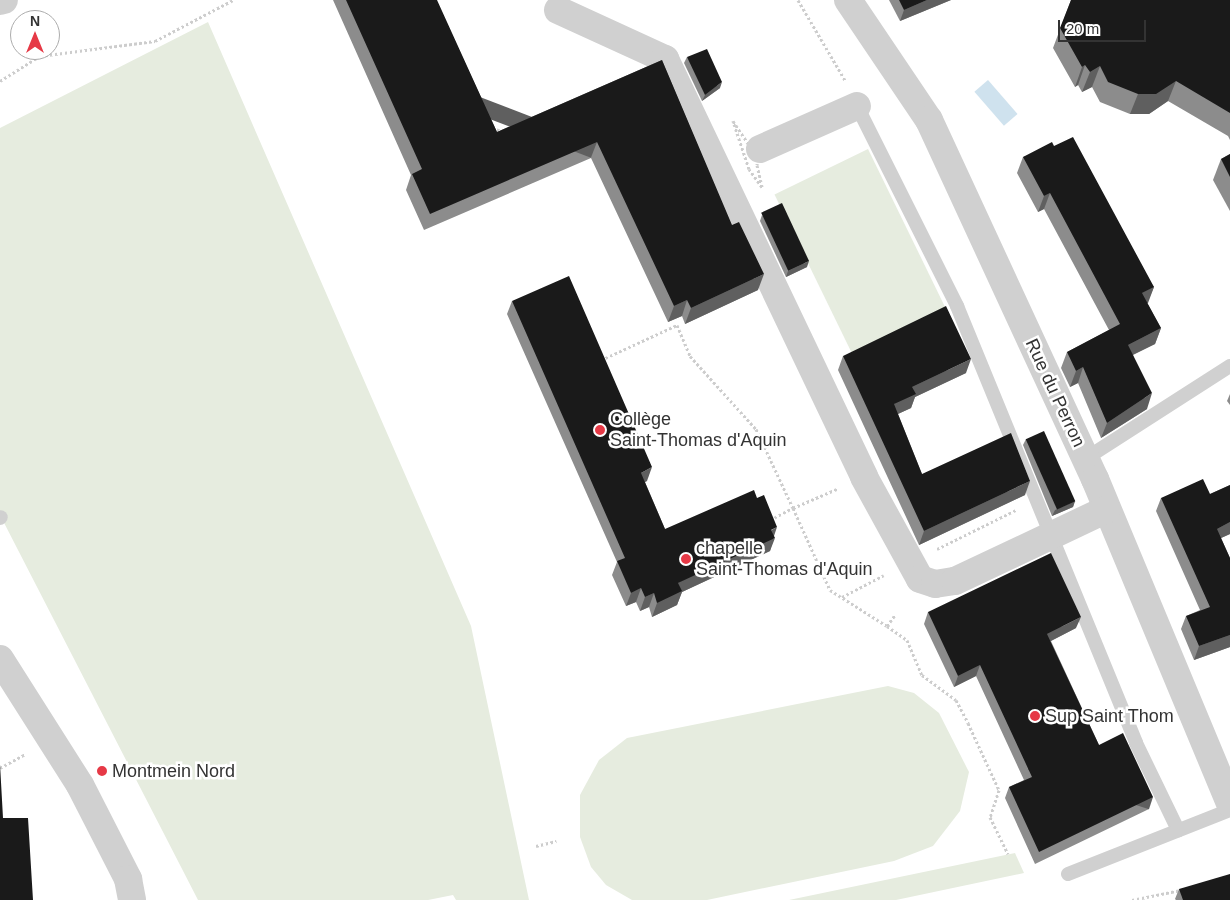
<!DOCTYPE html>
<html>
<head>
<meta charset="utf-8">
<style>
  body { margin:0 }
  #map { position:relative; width:1230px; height:900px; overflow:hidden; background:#fff; font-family:Arial,sans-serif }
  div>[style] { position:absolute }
  .green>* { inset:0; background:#e6ecdf; transform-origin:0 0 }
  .water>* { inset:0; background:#cfe2ee; transform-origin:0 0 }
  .path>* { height:3px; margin-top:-1.5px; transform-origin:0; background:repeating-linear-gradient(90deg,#cdcdcd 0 2.5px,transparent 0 5px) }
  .lane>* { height:14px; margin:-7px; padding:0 7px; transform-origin:7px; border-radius:7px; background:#d0d0d0 }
  .street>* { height:28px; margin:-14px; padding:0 14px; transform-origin:14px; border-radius:14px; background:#d0d0d0 }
  .wall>* { inset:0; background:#8c8c8c }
  .shaded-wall>* { inset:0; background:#5f5f5f; transform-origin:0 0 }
  .building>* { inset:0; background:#1a1a1a; transform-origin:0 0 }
  .dots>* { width:14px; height:14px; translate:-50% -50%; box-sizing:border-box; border:2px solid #fff; border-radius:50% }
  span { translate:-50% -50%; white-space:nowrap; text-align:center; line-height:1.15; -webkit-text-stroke:5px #fff; paint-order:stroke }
  .street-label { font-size:18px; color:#333 }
  .poi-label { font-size:18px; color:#333 }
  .left { translate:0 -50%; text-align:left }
  .north { position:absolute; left:10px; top:10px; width:50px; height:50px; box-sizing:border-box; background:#fff; border:1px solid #adadad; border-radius:50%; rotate:0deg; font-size:14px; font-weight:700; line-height:20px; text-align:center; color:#333 }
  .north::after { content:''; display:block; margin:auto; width:18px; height:22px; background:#e63946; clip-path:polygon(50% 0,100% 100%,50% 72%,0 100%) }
  .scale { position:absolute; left:1058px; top:20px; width:88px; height:22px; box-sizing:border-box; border:2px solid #333; border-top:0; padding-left:6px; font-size:15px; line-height:18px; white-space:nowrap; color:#333; -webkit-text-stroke:4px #fff; paint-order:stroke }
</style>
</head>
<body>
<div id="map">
  <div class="green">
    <div style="clip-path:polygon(208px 22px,471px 626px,529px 900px,456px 900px,453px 895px,428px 900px,198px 900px,0 515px,0 128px)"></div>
    <div style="left:868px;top:149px;width:186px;height:104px;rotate:64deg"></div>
    <div style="clip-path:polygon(888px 686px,914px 693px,939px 713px,969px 772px,960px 811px,933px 846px,894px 861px,707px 900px,632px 900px,606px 885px,591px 867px,580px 837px,580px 795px,599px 760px,627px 738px)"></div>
    <div style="clip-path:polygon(1015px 853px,1024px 873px,896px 900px,789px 900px)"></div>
  </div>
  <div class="water">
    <div style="left:988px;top:80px;width:45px;height:18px;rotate:49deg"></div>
  </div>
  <div class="path">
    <div style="left:798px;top:0;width:93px;rotate:59.6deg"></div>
    <div style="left:0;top:81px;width:47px;rotate:-32deg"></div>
    <div style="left:40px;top:56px;width:116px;rotate:-7.4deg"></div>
    <div style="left:155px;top:41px;width:88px;rotate:-27.7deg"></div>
    <div style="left:733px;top:121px;width:30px;rotate:56deg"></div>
    <div style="left:750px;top:146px;width:10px;rotate:17deg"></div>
    <div style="left:760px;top:149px;width:16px;rotate:101deg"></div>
    <div style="left:757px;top:165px;width:23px;rotate:77deg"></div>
    <div style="left:762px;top:187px;width:22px;rotate:-126deg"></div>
    <div style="left:749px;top:169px;width:51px;rotate:-108.4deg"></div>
    <div style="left:492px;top:128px;width:14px;rotate:17deg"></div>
    <div style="left:601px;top:360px;width:84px;rotate:-24.7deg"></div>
    <div style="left:677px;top:325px;width:34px;rotate:67deg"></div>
    <div style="left:690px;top:356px;width:98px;rotate:47.9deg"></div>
    <div style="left:756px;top:429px;width:87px;rotate:64.9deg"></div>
    <div style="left:793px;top:508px;width:48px;rotate:-23.4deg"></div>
    <div style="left:770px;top:520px;width:26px;rotate:-28deg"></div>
    <div style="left:793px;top:508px;width:90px;rotate:65.7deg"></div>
    <div style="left:830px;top:590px;width:67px;rotate:32.3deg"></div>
    <div style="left:887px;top:626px;width:14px;rotate:-54deg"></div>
    <div style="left:937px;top:549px;width:88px;rotate:-26.3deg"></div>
    <div style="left:842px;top:597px;width:47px;rotate:-27.6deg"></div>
    <div style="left:887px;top:626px;width:24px;rotate:35deg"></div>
    <div style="left:907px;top:640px;width:38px;rotate:67deg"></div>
    <div style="left:922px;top:675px;width:42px;rotate:36.3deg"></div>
    <div style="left:956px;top:700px;width:26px;rotate:62deg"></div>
    <div style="left:968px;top:723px;width:74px;rotate:65.2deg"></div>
    <div style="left:999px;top:790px;width:28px;rotate:108deg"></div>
    <div style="left:990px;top:817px;width:41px;rotate:64.1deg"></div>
    <div style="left:0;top:768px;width:29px;rotate:-29deg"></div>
    <div style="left:536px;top:846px;width:21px;rotate:-14deg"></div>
    <div style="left:1132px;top:900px;width:50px;rotate:-11.5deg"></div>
  </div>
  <div class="lane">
    <div style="left:857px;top:106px;width:224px;rotate:63.4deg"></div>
    <div style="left:957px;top:306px;width:472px;rotate:67.7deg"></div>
    <div style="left:1136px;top:743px;width:97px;rotate:64.2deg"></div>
    <div style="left:1085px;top:459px;width:172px;rotate:-32.7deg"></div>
    <div style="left:0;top:518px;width:1px;rotate:-45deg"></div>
    <div style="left:1068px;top:874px;width:174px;rotate:-21.6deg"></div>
  </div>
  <div class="street">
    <div style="left:848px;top:0;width:145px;rotate:56deg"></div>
    <div style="left:929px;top:120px;width:396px;rotate:65.2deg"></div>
    <div style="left:1095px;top:479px;width:351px;rotate:67.4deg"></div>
    <div style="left:0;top:1px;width:4px;rotate:-14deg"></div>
    <div style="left:558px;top:10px;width:118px;rotate:24.6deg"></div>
    <div style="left:665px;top:59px;width:463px;rotate:64.5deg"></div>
    <div style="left:864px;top:477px;width:116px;rotate:61.2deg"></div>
    <div style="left:920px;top:579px;width:16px;rotate:18deg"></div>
    <div style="left:935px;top:584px;width:20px;rotate:-9deg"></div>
    <div style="left:955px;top:581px;width:168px;rotate:-25.3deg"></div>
    <div style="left:760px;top:149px;width:106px;rotate:-23.9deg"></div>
    <div style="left:0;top:659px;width:149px;rotate:57.6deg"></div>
    <div style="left:80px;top:785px;width:106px;rotate:62.9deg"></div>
    <div style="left:128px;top:879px;width:21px;rotate:79deg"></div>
  </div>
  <div class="wall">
    <div style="clip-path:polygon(333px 0,436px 0,497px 132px,662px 60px,758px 290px,685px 324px,682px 316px,668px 322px,591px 158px,424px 230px,406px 190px,411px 175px)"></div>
    <div style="clip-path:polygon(889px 0,951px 0,900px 21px)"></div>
    <div style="clip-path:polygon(1071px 0,1230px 0,1230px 140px,1228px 136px,1168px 101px,1149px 114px,1130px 114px,1100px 102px,1092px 87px,1082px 92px,1078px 85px,1075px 87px,1053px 48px)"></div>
    <div style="clip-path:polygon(687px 57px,720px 88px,702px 101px,684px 63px)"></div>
    <div style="clip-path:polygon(1054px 146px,1154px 287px,1147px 303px,1161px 328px,1155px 344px,1133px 355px,1147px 409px,1101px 438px,1078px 383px,1070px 387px,1061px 368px,1067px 352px,1109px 330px,1044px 209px,1038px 212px,1017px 173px,1023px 157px)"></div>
    <div style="clip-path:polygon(1230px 154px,1230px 211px,1213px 180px,1221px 159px)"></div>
    <div style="clip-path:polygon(762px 215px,807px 267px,786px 277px,760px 221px)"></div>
    <div style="clip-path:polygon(512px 301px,647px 481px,645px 482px,665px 529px,774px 536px,770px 551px,682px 592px,677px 605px,652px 617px,649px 607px,640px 611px,636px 602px,626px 606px,612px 575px,617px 562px,507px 314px)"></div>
    <div style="clip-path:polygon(843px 356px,966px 373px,915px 397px,911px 408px,898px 414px,922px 474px,1025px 495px,919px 545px,838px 370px)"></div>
    <div style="clip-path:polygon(1230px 394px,1230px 405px,1227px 401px)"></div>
    <div style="clip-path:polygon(1026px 439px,1075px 501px,1073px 507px,1052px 516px,1023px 445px)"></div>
    <div style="clip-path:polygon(1230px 485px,1230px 534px,1221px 538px,1230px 558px,1230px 647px,1194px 660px,1181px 629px,1186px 616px,1200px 610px,1156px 511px,1161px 498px,1210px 494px)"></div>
    <div style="clip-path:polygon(928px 612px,1076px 628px,1051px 641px,1099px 745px,1149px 809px,1035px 864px,1005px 798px,1009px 787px,1024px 780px,976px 676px,954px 687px,924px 624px)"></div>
    <div style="clip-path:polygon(1179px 889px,1230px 900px,1176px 900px,1175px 899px)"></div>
  </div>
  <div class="shaded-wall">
    <div style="clip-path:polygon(927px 0,951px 0,900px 21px,904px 10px)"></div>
    <div style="clip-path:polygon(1085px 65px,1078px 85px,1075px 87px,1082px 67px)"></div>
    <div style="clip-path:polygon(1100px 66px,1092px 87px,1082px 92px,1090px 72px)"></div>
    <div style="clip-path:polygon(1176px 81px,1168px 101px,1149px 114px,1130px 114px,1138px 94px)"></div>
    <div style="clip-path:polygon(722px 82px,720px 88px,702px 101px,705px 95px)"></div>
    <div style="left:597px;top:142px;width:17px;height:182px;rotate:111deg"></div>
    <div style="clip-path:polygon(1050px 193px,1044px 209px,1038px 212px,1044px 196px)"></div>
    <div style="clip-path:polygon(809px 261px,807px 267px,786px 277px,788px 271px)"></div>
    <div style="clip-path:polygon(764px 274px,758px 290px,685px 324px,691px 308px)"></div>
    <div style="clip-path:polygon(1154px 287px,1148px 303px,1136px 309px,1142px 293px)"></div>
    <div style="clip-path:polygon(687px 300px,682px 316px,668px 322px,674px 306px)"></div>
    <div style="clip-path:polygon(1161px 328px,1155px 344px,1122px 360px,1128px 345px)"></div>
    <div style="clip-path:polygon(971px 359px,966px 373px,915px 397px,911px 408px,889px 418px,894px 404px,912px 387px)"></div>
    <div style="clip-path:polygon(1083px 367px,1078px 383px,1070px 387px,1076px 371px)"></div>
    <div style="clip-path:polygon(1152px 393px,1147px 409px,1101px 438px,1107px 423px)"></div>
    <div style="clip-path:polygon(652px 467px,647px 481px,636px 486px,641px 473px)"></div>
    <div style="clip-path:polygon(1030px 481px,1025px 495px,919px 545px,924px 531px)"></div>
    <div style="clip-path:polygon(1075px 501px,1073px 507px,1052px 516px,1055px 510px)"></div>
    <div style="clip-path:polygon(1230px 522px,1230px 534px,1212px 542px,1217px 529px)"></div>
    <div style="clip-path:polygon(777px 527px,773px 539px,775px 538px,770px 551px,682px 592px,677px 605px,652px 617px,657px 603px,678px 583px)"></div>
    <div style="clip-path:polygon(641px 588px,636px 602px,626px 606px,631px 593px)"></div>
    <div style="clip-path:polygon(654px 593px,649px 607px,640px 611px,645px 597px)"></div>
    <div style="clip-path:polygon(1081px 617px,1076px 628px,1043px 645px,1047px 634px)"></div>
    <div style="clip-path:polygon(1230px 635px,1230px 647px,1194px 660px,1199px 646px)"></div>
    <div style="clip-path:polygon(980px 665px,976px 676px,954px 687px,958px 676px)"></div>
    <div style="left:1153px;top:797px;width:13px;height:127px;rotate:108deg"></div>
  </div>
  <div class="building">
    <div style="clip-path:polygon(346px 0,437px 0,497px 132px,662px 60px,732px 225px,739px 222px,764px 274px,691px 308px,687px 300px,674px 306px,597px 142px,430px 214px,412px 174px,422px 169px)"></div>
    <div style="clip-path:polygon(899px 0,927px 0,904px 10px)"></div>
    <div style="clip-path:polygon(1071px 0,1230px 0,1230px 113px,1176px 81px,1156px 94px,1138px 94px,1108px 82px,1100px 66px,1090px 72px,1085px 65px,1082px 67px,1060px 28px)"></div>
    <div style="clip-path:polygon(707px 49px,722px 82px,705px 95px,687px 57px)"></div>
    <div style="clip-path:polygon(1073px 137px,1154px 287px,1142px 293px,1161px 328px,1128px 345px,1152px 393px,1107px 423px,1083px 367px,1076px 371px,1067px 352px,1120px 324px,1050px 193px,1044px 196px,1023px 157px,1052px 142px,1054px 146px)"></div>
    <div style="clip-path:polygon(1230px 154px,1230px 177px,1221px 159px)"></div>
    <div style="left:782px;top:203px;width:64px;height:23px;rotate:65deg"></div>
    <div style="clip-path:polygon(569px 276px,652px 467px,641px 473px,665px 529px,754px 490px,757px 498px,764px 495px,777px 527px,771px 530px,775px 538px,678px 583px,682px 591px,657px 603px,654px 593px,645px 597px,641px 588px,631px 593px,617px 561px,625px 558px,512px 301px)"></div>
    <div style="clip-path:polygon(946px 306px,971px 359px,912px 387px,916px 394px,894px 404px,922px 474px,1011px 433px,1030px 481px,924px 531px,843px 356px)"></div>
    <div style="left:1044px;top:431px;width:77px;height:20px;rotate:66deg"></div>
    <div style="clip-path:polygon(1203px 479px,1210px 494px,1230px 485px,1230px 522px,1217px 529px,1230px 558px,1230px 635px,1199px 646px,1186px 616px,1210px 607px,1161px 498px)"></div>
    <div style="clip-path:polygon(1051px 553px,1081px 617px,1047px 634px,1099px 745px,1123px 733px,1153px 797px,1039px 852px,1009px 787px,1032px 777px,980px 665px,958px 676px,928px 612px)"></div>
    <div style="clip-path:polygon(0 764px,3px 818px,28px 818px,33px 900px,0 900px)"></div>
    <div style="clip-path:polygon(1230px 874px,1230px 900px,1183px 900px,1179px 889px)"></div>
  </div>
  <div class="dots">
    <div style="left:600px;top:430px;background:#e63946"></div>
    <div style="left:686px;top:559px;background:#e63946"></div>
    <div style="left:1035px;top:716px;background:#e63946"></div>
    <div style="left:102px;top:771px;background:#e63946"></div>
  </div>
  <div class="street-label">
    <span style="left:1055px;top:393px;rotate:65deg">Rue du Perron</span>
  </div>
  <div class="poi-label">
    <span class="left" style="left:610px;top:430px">Collège<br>Saint-Thomas d'Aquin</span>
    <span class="left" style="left:696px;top:559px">chapelle<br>Saint-Thomas d'Aquin</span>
    <span class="left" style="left:1045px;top:716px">Sup Saint Thom</span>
    <span class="left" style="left:112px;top:771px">Montmein Nord</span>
  </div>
  <div class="north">N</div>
  <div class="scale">20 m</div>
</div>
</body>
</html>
